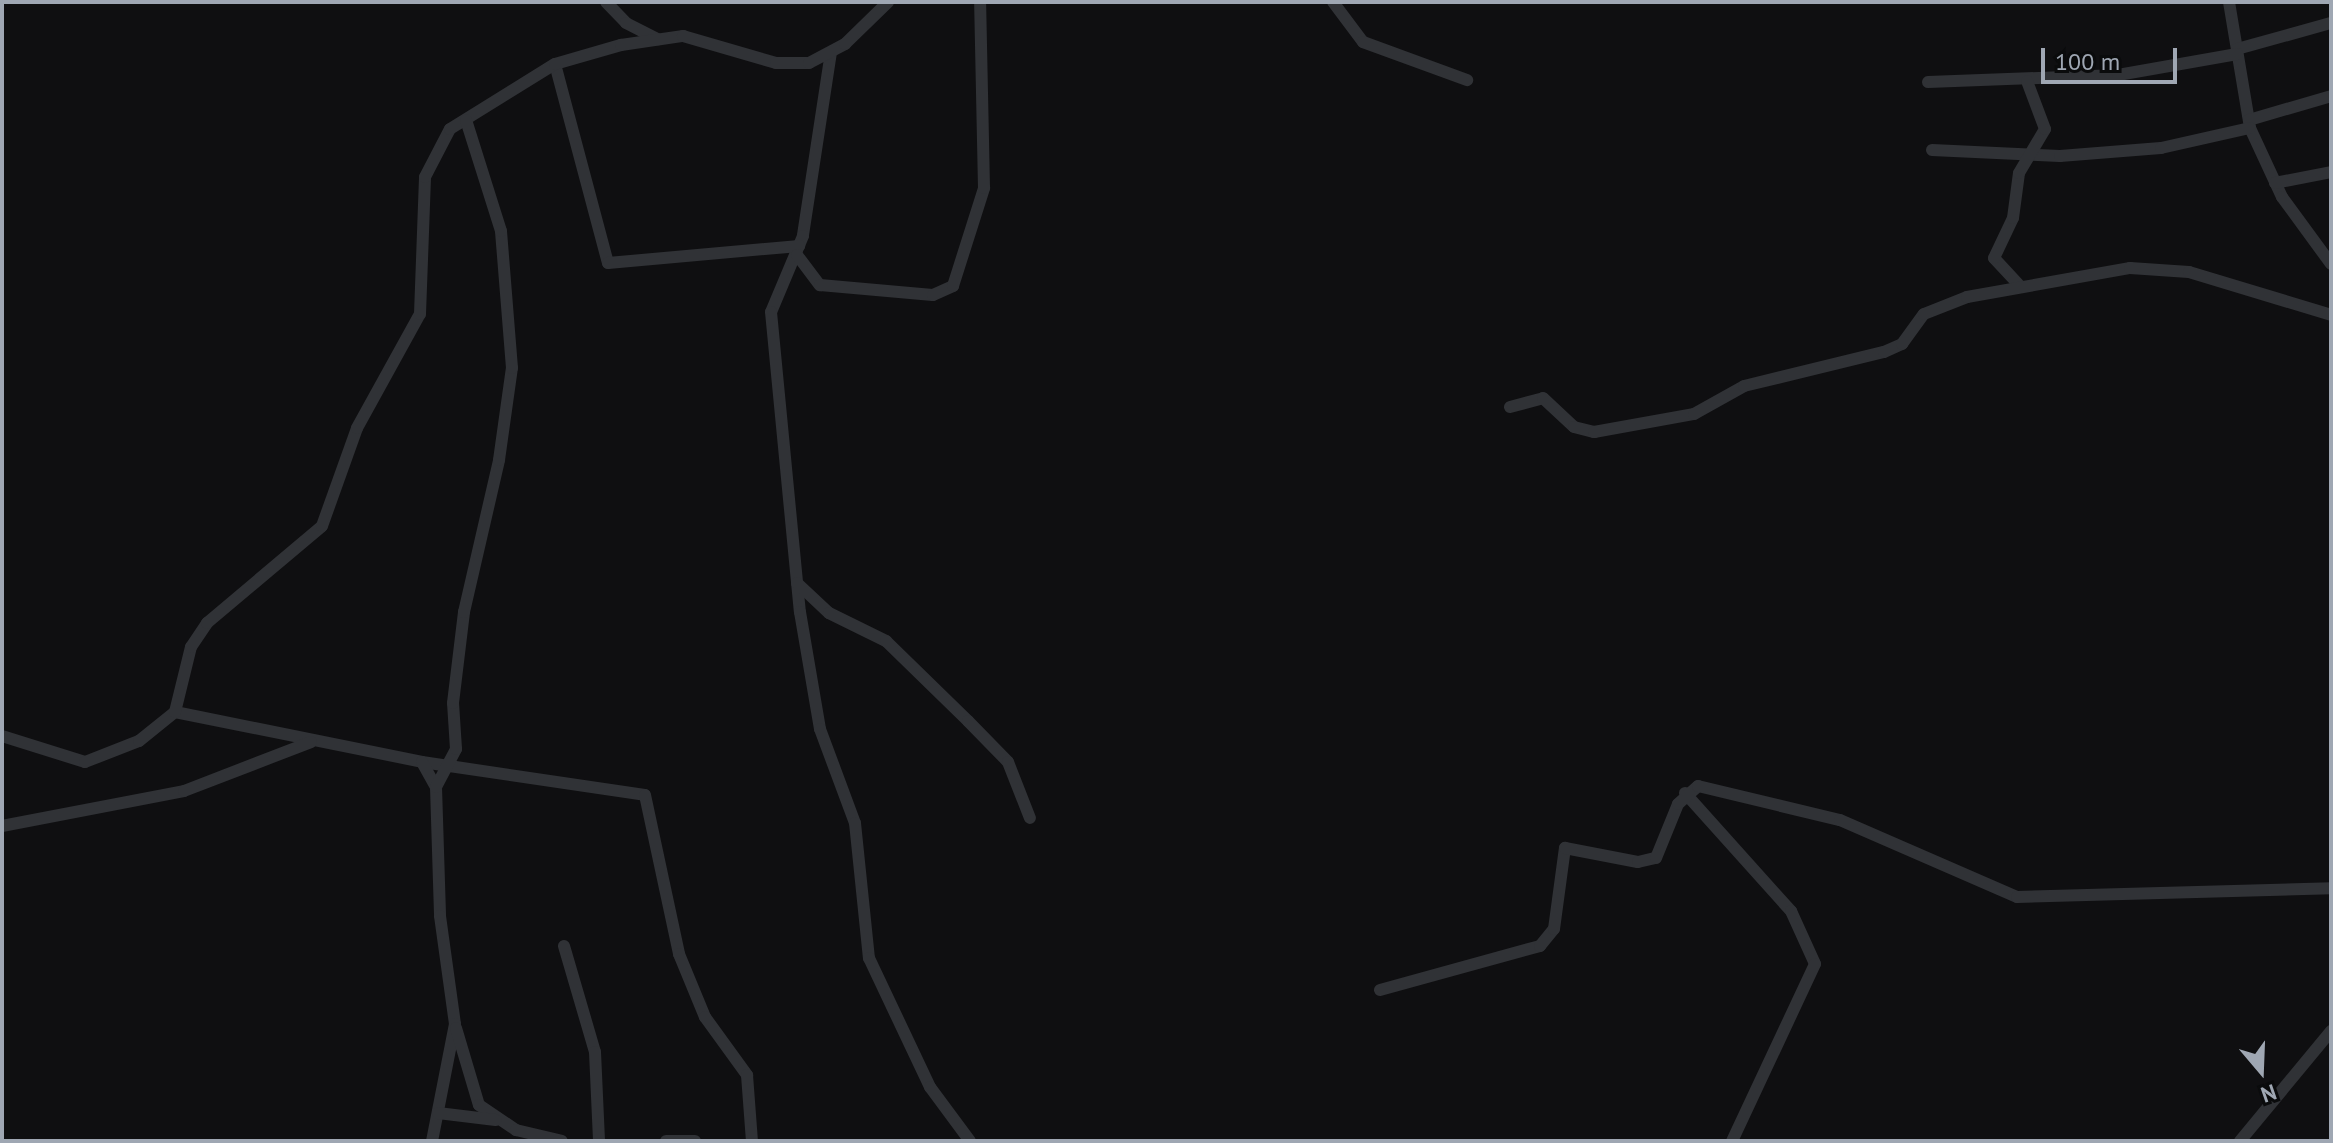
<!DOCTYPE html>
<html>
<head>
<meta charset="utf-8">
<style>
  body { margin:0 }
  #map { position:relative; width:2333px; height:1143px; overflow:hidden; background:#0f0f11; font-family:"PT Sans",sans-serif }
  div>[style] { position:absolute }
  .minor>* { height:12px; margin:-6px; padding:0 6px; transform-origin:6px; border-radius:6px; background:#303236 }
  span { translate:-50% -50%; white-space:nowrap; text-align:center; line-height:1.15; -webkit-text-stroke:6px #0a0b0c; paint-order:stroke }
  .frame { position:absolute; inset:0; border:4px solid #9fa7b3; pointer-events:none }
  .north { position:absolute; left:2221px; top:1031px; width:80px; height:80px; -webkit-text-stroke:6px #0a0b0c; paint-order:stroke; rotate:161deg; font-size:22px; font-weight:700; line-height:32px; text-align:center; color:#9fa7b3 }
  .north::after { content:''; display:block; margin:auto; width:28px; height:36px; background:#9fa7b3; clip-path:polygon(50% 0,100% 100%,50% 72%,0 100%) }
  .scale { position:absolute; left:2041px; top:48px; width:136px; height:36px; box-sizing:border-box; border:4px solid #9fa7b3; border-top:0; padding-left:10px; font-size:24px; line-height:28px; white-space:nowrap; color:#9fa7b3; -webkit-text-stroke:6px #0a0b0c; paint-order:stroke }
</style>
</head>
<body>
<div id="map">
  <div class="minor">
    <div style="left:606px;top:2px;width:29px;rotate:46deg"></div>
    <div style="left:626px;top:23px;width:36px;rotate:27deg"></div>
    <div style="left:1333px;top:2px;width:50px;rotate:53.1deg"></div>
    <div style="left:1363px;top:42px;width:111px;rotate:20.1deg"></div>
    <div style="left:2229px;top:2px;width:128px;rotate:80.5deg"></div>
    <div style="left:2250px;top:128px;width:76px;rotate:65.1deg"></div>
    <div style="left:2282px;top:197px;width:83px;rotate:53.8deg"></div>
    <div style="left:2237px;top:49px;width:98px;rotate:-15.5deg"></div>
    <div style="left:831px;top:52px;width:186px;rotate:98.7deg"></div>
    <div style="left:803px;top:236px;width:82px;rotate:112.8deg"></div>
    <div style="left:771px;top:312px;width:301px;rotate:84.5deg"></div>
    <div style="left:800px;top:612px;width:119px;rotate:80.3deg"></div>
    <div style="left:820px;top:729px;width:100px;rotate:69.6deg"></div>
    <div style="left:855px;top:823px;width:136px;rotate:84.1deg"></div>
    <div style="left:869px;top:958px;width:143px;rotate:64.7deg"></div>
    <div style="left:930px;top:1087px;width:67px;rotate:53.5deg"></div>
    <div style="left:555px;top:64px;width:206px;rotate:75.1deg"></div>
    <div style="left:608px;top:263px;width:192px;rotate:-5.1deg"></div>
    <div style="left:1928px;top:82px;width:190px;rotate:-2.1deg"></div>
    <div style="left:2118px;top:75px;width:121px;rotate:-10deg"></div>
    <div style="left:2249px;top:120px;width:85px;rotate:-16.3deg"></div>
    <div style="left:1932px;top:150px;width:128px;rotate:2.7deg"></div>
    <div style="left:2060px;top:156px;width:101px;rotate:-4.5deg"></div>
    <div style="left:2161px;top:148px;width:91px;rotate:-12.7deg"></div>
    <div style="left:2275px;top:183px;width:57px;rotate:-11.1deg"></div>
    <div style="left:797px;top:255px;width:38px;rotate:53deg"></div>
    <div style="left:820px;top:285px;width:113px;rotate:5.1deg"></div>
    <div style="left:933px;top:295px;width:22px;rotate:-24deg"></div>
    <div style="left:953px;top:286px;width:103px;rotate:-72.4deg"></div>
    <div style="left:984px;top:188px;width:186px;rotate:-91.2deg"></div>
    <div style="left:2020px;top:286px;width:38px;rotate:-133deg"></div>
    <div style="left:1994px;top:258px;width:44px;rotate:-64.6deg"></div>
    <div style="left:2013px;top:218px;width:45px;rotate:-82.4deg"></div>
    <div style="left:2019px;top:173px;width:51px;rotate:-59.4deg"></div>
    <div style="left:2045px;top:129px;width:51px;rotate:-110.6deg"></div>
    <div style="left:1510px;top:407px;width:34px;rotate:-15deg"></div>
    <div style="left:1543px;top:398px;width:42px;rotate:43.1deg"></div>
    <div style="left:1574px;top:427px;width:21px;rotate:14deg"></div>
    <div style="left:1594px;top:432px;width:102px;rotate:-10.2deg"></div>
    <div style="left:1694px;top:414px;width:57px;rotate:-29.2deg"></div>
    <div style="left:1744px;top:386px;width:144px;rotate:-13.7deg"></div>
    <div style="left:1884px;top:352px;width:20px;rotate:-24deg"></div>
    <div style="left:1902px;top:344px;width:37px;rotate:-54deg"></div>
    <div style="left:1924px;top:314px;width:46px;rotate:-21.6deg"></div>
    <div style="left:1967px;top:297px;width:166px;rotate:-10.1deg"></div>
    <div style="left:2130px;top:268px;width:59px;rotate:3.9deg"></div>
    <div style="left:2189px;top:272px;width:148px;rotate:16.8deg"></div>
    <div style="left:797px;top:583px;width:44px;rotate:43.2deg"></div>
    <div style="left:829px;top:613px;width:64px;rotate:26.2deg"></div>
    <div style="left:886px;top:641px;width:115px;rotate:44.3deg"></div>
    <div style="left:968px;top:721px;width:57px;rotate:45.7deg"></div>
    <div style="left:1008px;top:762px;width:60px;rotate:68.6deg"></div>
    <div style="left:175px;top:712px;width:252px;rotate:11.4deg"></div>
    <div style="left:422px;top:762px;width:225px;rotate:8.4deg"></div>
    <div style="left:645px;top:795px;width:163px;rotate:77.9deg"></div>
    <div style="left:679px;top:954px;width:68px;rotate:67.6deg"></div>
    <div style="left:705px;top:1017px;width:72px;rotate:54.1deg"></div>
    <div style="left:747px;top:1075px;width:66px;rotate:85.7deg"></div>
    <div style="left:2px;top:736px;width:87px;rotate:17.4deg"></div>
    <div style="left:85px;top:762px;width:58px;rotate:-21.3deg"></div>
    <div style="left:139px;top:741px;width:46px;rotate:-38.9deg"></div>
    <div style="left:175px;top:712px;width:67px;rotate:-76.2deg"></div>
    <div style="left:191px;top:647px;width:29px;rotate:-56deg"></div>
    <div style="left:207px;top:623px;width:150px;rotate:-40.1deg"></div>
    <div style="left:322px;top:526px;width:104px;rotate:-70.3deg"></div>
    <div style="left:357px;top:428px;width:130px;rotate:-61.1deg"></div>
    <div style="left:420px;top:314px;width:137px;rotate:-87.9deg"></div>
    <div style="left:425px;top:177px;width:54px;rotate:-62.5deg"></div>
    <div style="left:450px;top:129px;width:123px;rotate:-31.8deg"></div>
    <div style="left:555px;top:64px;width:69px;rotate:-16.1deg"></div>
    <div style="left:621px;top:45px;width:63px;rotate:-8.3deg"></div>
    <div style="left:683px;top:36px;width:97px;rotate:16.2deg"></div>
    <div style="left:776px;top:63px;width:33px"></div>
    <div style="left:809px;top:63px;width:41px;rotate:-27.8deg"></div>
    <div style="left:845px;top:44px;width:60px;rotate:-44.3deg"></div>
    <div style="left:422px;top:762px;width:29px;rotate:61deg"></div>
    <div style="left:436px;top:787px;width:129px;rotate:88.2deg"></div>
    <div style="left:440px;top:916px;width:109px;rotate:82.1deg"></div>
    <div style="left:455px;top:1024px;width:119px;rotate:101.1deg"></div>
    <div style="left:436px;top:787px;width:43px;rotate:-62.2deg"></div>
    <div style="left:456px;top:749px;width:46px;rotate:-93.7deg"></div>
    <div style="left:453px;top:703px;width:92px;rotate:-83.1deg"></div>
    <div style="left:464px;top:612px;width:156px;rotate:-77deg"></div>
    <div style="left:499px;top:460px;width:93px;rotate:-82deg"></div>
    <div style="left:512px;top:368px;width:137px;rotate:-94.6deg"></div>
    <div style="left:501px;top:231px;width:116px;rotate:-107.5deg"></div>
    <div style="left:1685px;top:793px;width:159px;rotate:48.1deg"></div>
    <div style="left:1791px;top:911px;width:58px;rotate:65.6deg"></div>
    <div style="left:1815px;top:964px;width:195px;rotate:115.1deg"></div>
    <div style="left:2px;top:826px;width:185px;rotate:-10.9deg"></div>
    <div style="left:184px;top:791px;width:136px;rotate:-21.1deg"></div>
    <div style="left:564px;top:946px;width:110px;rotate:73.7deg"></div>
    <div style="left:595px;top:1052px;width:89px;rotate:87.4deg"></div>
    <div style="left:1380px;top:990px;width:166px;rotate:-15.4deg"></div>
    <div style="left:1540px;top:946px;width:22px;rotate:-51deg"></div>
    <div style="left:1554px;top:929px;width:82px;rotate:-82.3deg"></div>
    <div style="left:1565px;top:848px;width:74px;rotate:10.9deg"></div>
    <div style="left:1638px;top:862px;width:18px;rotate:-13deg"></div>
    <div style="left:1656px;top:858px;width:58px;rotate:-67.8deg"></div>
    <div style="left:1678px;top:804px;width:27px;rotate:-42deg"></div>
    <div style="left:1698px;top:786px;width:146px;rotate:13.5deg"></div>
    <div style="left:1840px;top:820px;width:193px;rotate:23.5deg"></div>
    <div style="left:2017px;top:897px;width:314px;rotate:-1.6deg"></div>
    <div style="left:456px;top:1028px;width:80px;rotate:73.4deg"></div>
    <div style="left:479px;top:1105px;width:45px;rotate:34deg"></div>
    <div style="left:516px;top:1130px;width:47px;rotate:13.4deg"></div>
    <div style="left:438px;top:1113px;width:58px;rotate:6.9deg"></div>
    <div style="left:666px;top:1141px;width:29px"></div>
    <div style="left:2240px;top:1141px;width:143px;rotate:-50.4deg"></div>
  </div>
  <div class="frame"></div>
  <div class="north">N</div>
  <div class="scale">100 m</div>
</div>
</body>
</html>
